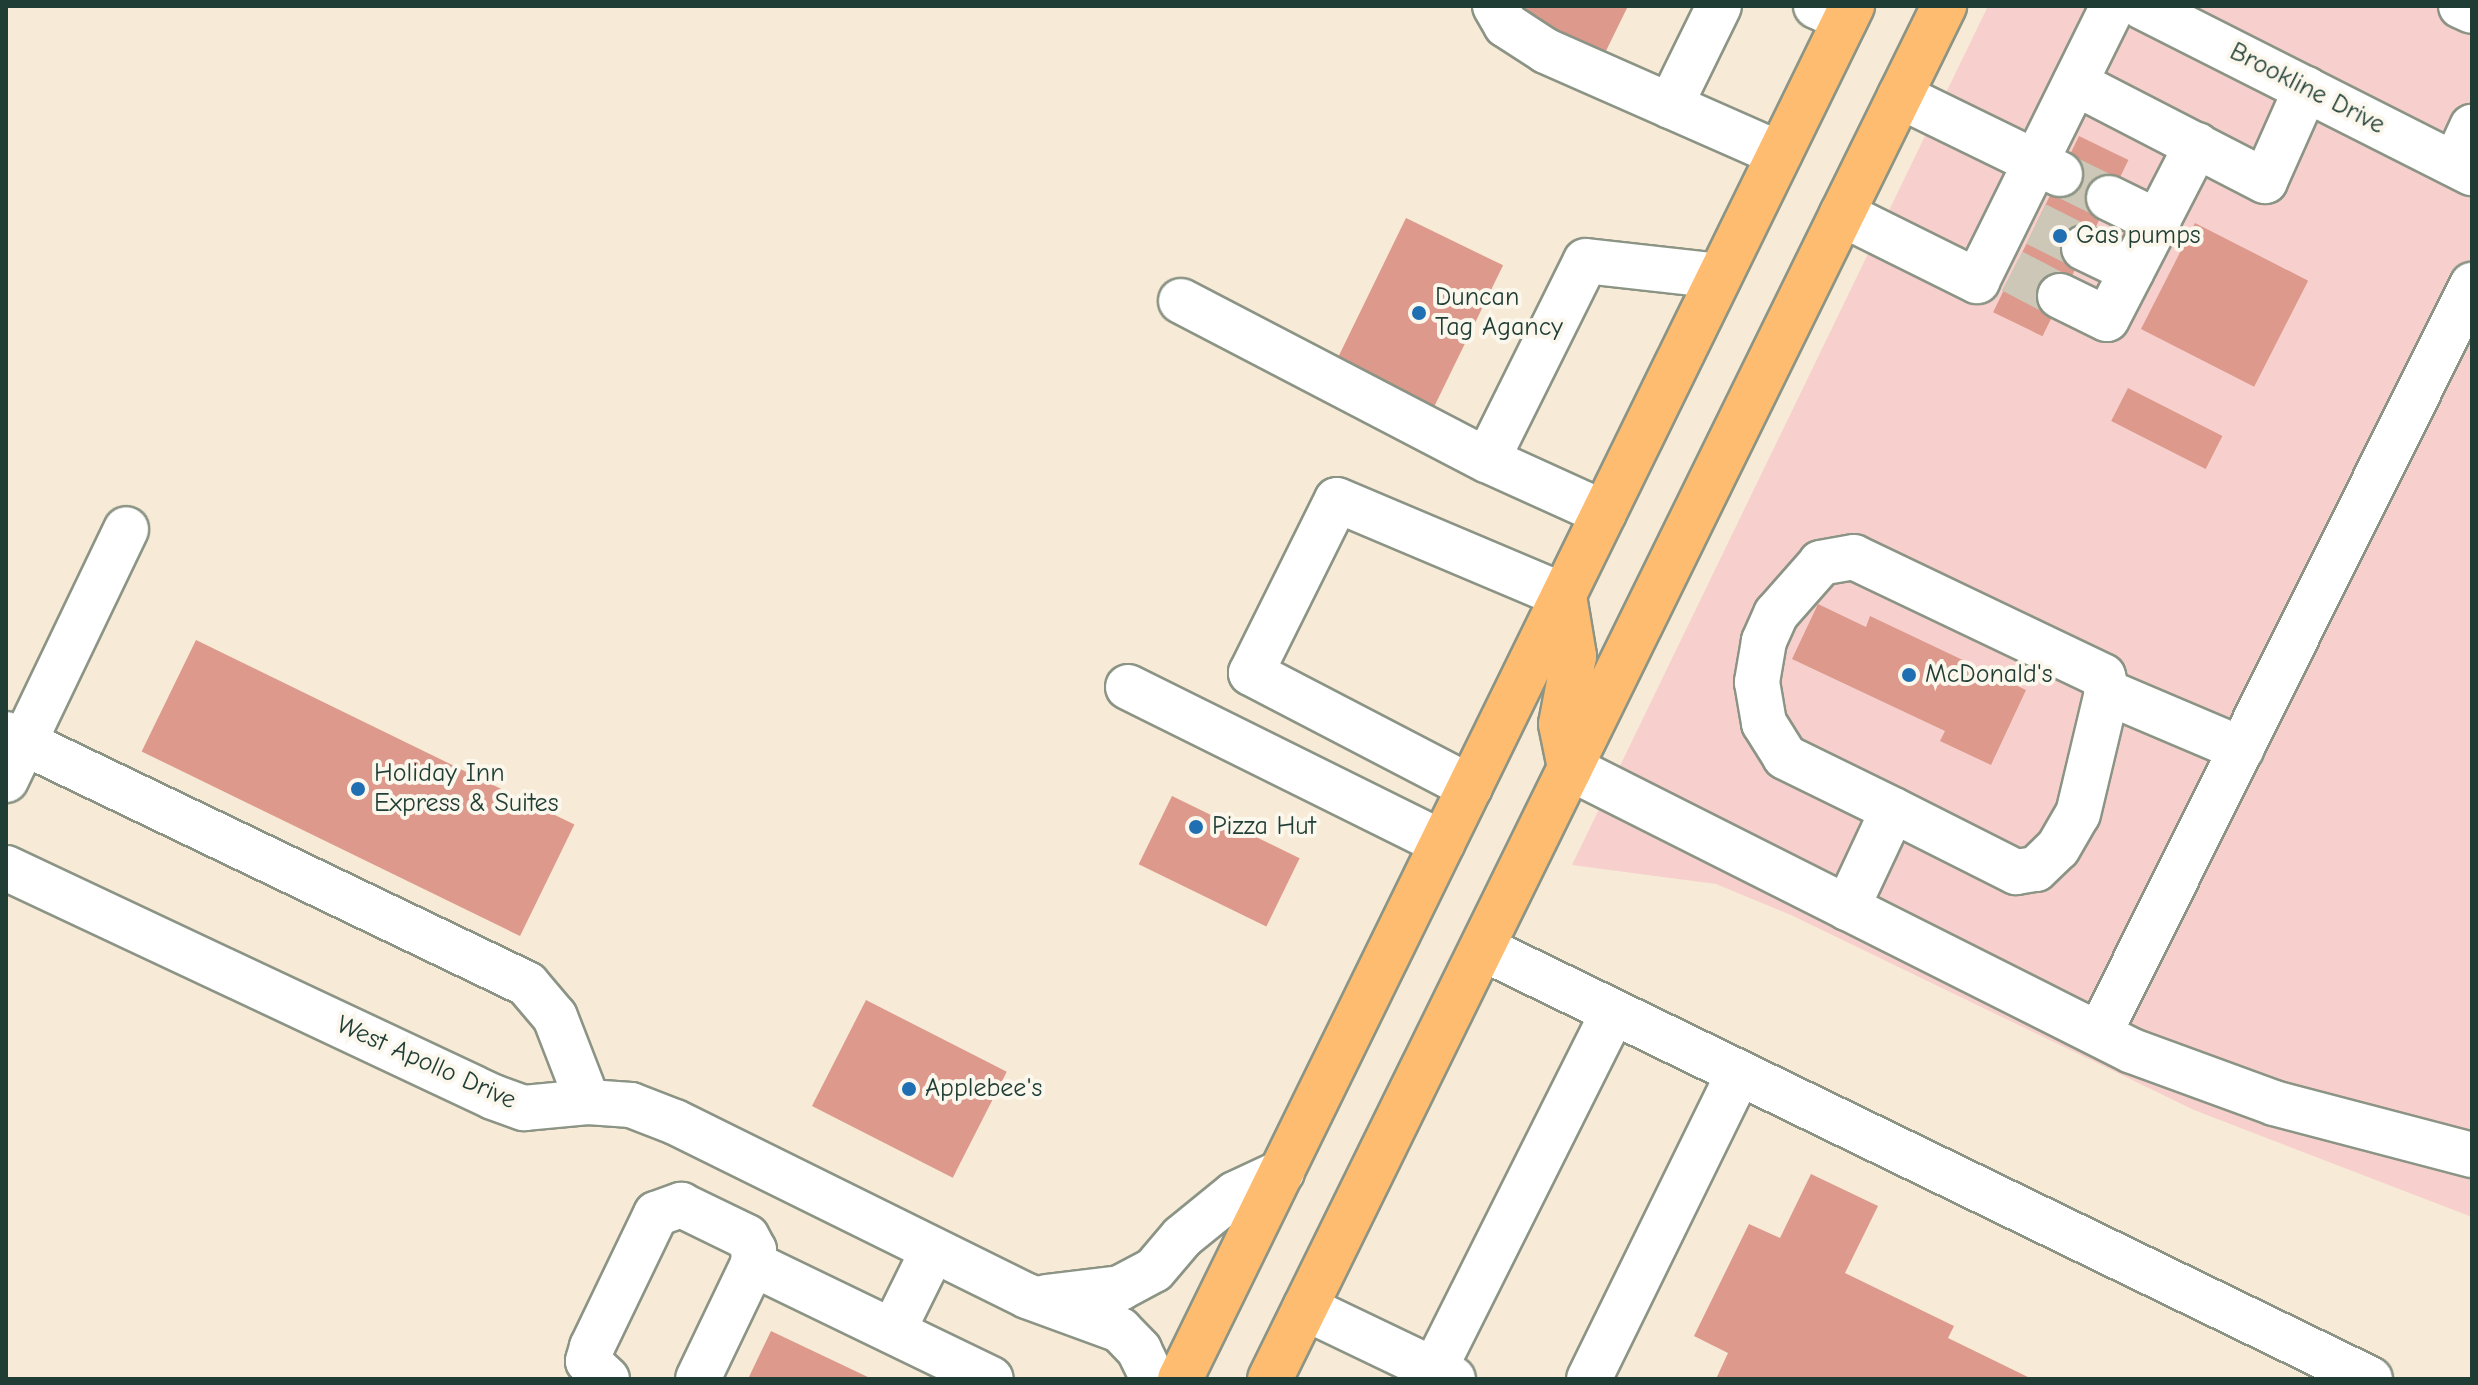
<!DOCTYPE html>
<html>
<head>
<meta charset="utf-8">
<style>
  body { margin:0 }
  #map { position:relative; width:2478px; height:1385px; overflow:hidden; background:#f7ead6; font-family:"Comic Neue",sans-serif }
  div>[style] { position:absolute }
  .built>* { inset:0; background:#f7d0cd }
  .building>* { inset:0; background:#dc998c; transform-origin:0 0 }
  .minor-tunnel>* { height:44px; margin-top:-22px; transform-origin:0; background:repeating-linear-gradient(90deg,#ccc7b6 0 44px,transparent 0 66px) }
  .roads { filter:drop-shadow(2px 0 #8b9485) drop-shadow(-2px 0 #8b9485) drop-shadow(0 2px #8b9485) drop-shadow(0 -2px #8b9485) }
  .minor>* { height:44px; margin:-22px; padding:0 22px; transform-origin:22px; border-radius:22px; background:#fff }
  .major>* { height:44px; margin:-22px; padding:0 22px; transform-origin:22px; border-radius:22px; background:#febc70 }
  .dots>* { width:22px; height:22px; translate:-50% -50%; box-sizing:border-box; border:4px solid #fbf7ec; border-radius:50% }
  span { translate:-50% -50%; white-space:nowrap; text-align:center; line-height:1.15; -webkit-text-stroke:8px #fbf7ec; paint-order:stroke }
  .street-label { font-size:26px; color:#1f3d34 }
  .poi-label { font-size:26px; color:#1f3d34 }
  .left { translate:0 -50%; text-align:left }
  .frame { position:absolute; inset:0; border:8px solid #1f3d34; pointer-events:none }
</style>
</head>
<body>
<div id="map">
  <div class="built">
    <div style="clip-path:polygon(1988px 6px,2472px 6px,2472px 1217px,2194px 1110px,1791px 915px,1716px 884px,1572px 865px)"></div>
  </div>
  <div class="building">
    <div style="clip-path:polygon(1525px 6px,1628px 6px,1603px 57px,1520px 15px)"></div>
    <div style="left:2079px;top:136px;width:55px;height:196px;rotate:26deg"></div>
    <div style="left:1406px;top:218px;width:108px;height:159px;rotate:26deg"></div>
    <div style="left:2195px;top:223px;width:127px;height:119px;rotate:27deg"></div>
    <div style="left:2128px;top:388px;width:106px;height:37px;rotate:27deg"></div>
    <div style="clip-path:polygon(1818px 604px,1866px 627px,1870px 616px,2026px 690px,1991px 765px,1940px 741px,1945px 731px,1792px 659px)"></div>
    <div style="left:196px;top:640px;width:421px;height:124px;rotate:26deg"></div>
    <div style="left:1172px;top:796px;width:142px;height:76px;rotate:26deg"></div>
    <div style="left:866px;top:1000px;width:158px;height:119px;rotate:27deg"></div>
    <div style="clip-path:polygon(1811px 1174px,1878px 1206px,1845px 1273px,1954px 1326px,1948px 1338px,2032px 1379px,1716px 1379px,1728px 1353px,1694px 1336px,1749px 1224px,1780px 1238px)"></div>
    <div style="clip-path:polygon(771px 1331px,872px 1379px,748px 1379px)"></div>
  </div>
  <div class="minor-tunnel">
    <div style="left:2060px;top:174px;width:55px;rotate:26.1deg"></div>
    <div style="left:2036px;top:224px;width:54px;rotate:26.6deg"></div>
    <div style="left:2012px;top:271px;width:54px;rotate:27.5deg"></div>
  </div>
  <div class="roads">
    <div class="minor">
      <div style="left:1495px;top:6px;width:22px;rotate:60deg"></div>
      <div style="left:1506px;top:25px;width:48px;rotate:33deg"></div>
      <div style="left:1546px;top:51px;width:255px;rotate:23.8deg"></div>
      <div style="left:1816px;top:6px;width:32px;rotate:24deg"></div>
      <div style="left:2141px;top:6px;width:371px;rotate:26.8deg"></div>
      <div style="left:2461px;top:6px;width:12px;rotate:24deg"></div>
      <div style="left:2075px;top:83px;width:214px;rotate:27.3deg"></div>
      <div style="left:2265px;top:181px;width:101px;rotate:-66deg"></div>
      <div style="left:1900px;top:96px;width:178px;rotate:26deg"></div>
      <div style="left:1670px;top:106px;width:111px;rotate:-63.9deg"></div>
      <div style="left:2455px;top:164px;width:41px;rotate:-65.3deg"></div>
      <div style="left:2109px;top:198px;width:55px;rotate:26.1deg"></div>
      <div style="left:1842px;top:214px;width:151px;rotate:26.4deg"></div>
      <div style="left:1977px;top:281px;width:307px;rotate:-63.7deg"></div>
      <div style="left:2084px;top:248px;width:53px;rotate:25.6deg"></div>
      <div style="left:2060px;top:296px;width:52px;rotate:26.1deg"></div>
      <div style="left:2107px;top:319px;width:196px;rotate:-62.7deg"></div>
      <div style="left:1181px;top:301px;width:345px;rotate:27.5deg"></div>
      <div style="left:1604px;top:513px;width:128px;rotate:-155.6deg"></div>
      <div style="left:1487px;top:460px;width:222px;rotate:-63.6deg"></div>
      <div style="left:1586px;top:261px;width:134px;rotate:6.4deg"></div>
      <div style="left:1128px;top:687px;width:351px;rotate:26.4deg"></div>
      <div style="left:2107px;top:692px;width:146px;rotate:23deg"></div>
      <div style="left:6px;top:734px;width:578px;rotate:25.63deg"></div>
      <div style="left:527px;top:984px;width:43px;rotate:49.7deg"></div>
      <div style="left:555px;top:1017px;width:91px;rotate:68.8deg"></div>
      <div style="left:1570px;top:768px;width:629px;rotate:26.73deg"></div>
      <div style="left:2132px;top:1051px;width:151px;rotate:20.1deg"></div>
      <div style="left:2274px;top:1103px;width:205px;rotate:14.7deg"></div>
      <div style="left:6px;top:780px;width:278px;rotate:-64.4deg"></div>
      <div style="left:1470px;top:787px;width:247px;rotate:-152.5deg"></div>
      <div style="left:1251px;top:673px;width:193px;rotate:-63.6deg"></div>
      <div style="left:1337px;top:500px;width:246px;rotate:22.9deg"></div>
      <div style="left:6px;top:868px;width:538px;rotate:25.18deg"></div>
      <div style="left:493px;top:1097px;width:33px;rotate:20deg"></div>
      <div style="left:524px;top:1108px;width:64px;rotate:-5.4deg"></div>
      <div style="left:588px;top:1102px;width:43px;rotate:4deg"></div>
      <div style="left:631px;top:1105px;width:47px;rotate:21.1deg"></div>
      <div style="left:675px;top:1122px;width:393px;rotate:26.3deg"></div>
      <div style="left:1027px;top:1296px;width:99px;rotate:20.1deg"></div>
      <div style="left:1120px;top:1330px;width:28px;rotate:46deg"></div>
      <div style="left:1139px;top:1350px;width:32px;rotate:64deg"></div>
      <div style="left:1847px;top:908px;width:108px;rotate:-64.9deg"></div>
      <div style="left:1893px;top:810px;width:138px;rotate:26.8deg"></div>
      <div style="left:2016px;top:872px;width:20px;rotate:-9deg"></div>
      <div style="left:2036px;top:869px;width:30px;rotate:-44deg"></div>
      <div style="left:2058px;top:848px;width:39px;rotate:-60deg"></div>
      <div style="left:2078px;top:814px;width:125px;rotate:-76.6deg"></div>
      <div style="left:2107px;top:692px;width:16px;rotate:-104deg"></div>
      <div style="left:2103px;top:676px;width:276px;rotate:-154.5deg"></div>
      <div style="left:1854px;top:557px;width:34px;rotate:170deg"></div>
      <div style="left:1821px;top:563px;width:68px;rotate:131.4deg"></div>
      <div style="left:1776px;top:614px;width:30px;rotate:114deg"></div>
      <div style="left:1764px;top:641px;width:42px;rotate:99.7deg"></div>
      <div style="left:1757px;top:682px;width:42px;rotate:80.3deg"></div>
      <div style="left:1764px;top:723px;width:40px;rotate:58deg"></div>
      <div style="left:1785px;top:757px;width:120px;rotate:26.1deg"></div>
      <div style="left:1482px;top:948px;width:987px;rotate:25.89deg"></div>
      <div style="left:2099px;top:1034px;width:837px;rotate:-63.53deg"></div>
      <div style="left:753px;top:1264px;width:264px;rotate:25.8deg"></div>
      <div style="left:1046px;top:1297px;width:75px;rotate:-6.9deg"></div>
      <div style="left:1120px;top:1288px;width:38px;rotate:-28deg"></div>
      <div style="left:1154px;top:1270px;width:43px;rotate:-49.7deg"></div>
      <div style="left:1182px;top:1237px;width:68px;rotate:-39.1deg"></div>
      <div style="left:1235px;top:1194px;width:52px;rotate:-25.1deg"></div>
      <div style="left:1305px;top:1308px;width:164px;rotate:25.6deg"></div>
      <div style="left:893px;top:1331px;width:90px;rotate:-63.7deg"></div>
      <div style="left:1434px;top:1370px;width:400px;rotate:-63.4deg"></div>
      <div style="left:607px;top:1379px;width:26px;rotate:-137deg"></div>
      <div style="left:588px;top:1361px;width:15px;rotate:-74deg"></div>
      <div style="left:592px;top:1347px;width:148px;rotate:-64.3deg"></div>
      <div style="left:656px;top:1214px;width:27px;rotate:-20deg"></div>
      <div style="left:681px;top:1205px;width:73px;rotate:25.9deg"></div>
      <div style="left:747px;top:1237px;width:15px;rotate:62deg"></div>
      <div style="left:754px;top:1250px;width:14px;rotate:94deg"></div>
      <div style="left:753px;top:1264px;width:127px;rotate:115.6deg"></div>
      <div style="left:1589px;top:1379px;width:341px;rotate:-63.9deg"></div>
    </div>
    <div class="major">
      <div style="left:1564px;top:596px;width:61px;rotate:80.5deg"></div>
      <div style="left:1574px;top:656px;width:69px;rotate:100.8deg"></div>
      <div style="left:1561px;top:724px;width:45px;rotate:78.4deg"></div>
      <div style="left:1180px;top:1379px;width:1529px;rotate:-63.92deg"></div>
      <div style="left:1270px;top:1379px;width:1530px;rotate:-63.85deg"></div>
    </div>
  </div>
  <div class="dots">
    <div style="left:2060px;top:236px;background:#1f6fb2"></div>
    <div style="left:1419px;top:313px;background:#1f6fb2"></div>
    <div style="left:1909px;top:675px;background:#1f6fb2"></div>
    <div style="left:358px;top:789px;background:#1f6fb2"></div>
    <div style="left:1196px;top:827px;background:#1f6fb2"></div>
    <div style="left:909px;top:1089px;background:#1f6fb2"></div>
  </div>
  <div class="street-label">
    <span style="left:2307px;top:89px;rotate:27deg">Brookline Drive</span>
    <span style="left:426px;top:1063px;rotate:24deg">West Apollo Drive</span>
  </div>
  <div class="poi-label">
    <span class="left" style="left:2076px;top:236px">Gas pumps</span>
    <span class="left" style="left:1435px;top:313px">Duncan<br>Tag Agancy</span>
    <span class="left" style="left:1925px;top:675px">McDonald's</span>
    <span class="left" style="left:374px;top:789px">Holiday Inn<br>Express &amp; Suites</span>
    <span class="left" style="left:1212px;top:827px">Pizza Hut</span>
    <span class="left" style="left:925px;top:1089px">Applebee's</span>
  </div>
  <div class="frame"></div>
</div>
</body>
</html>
